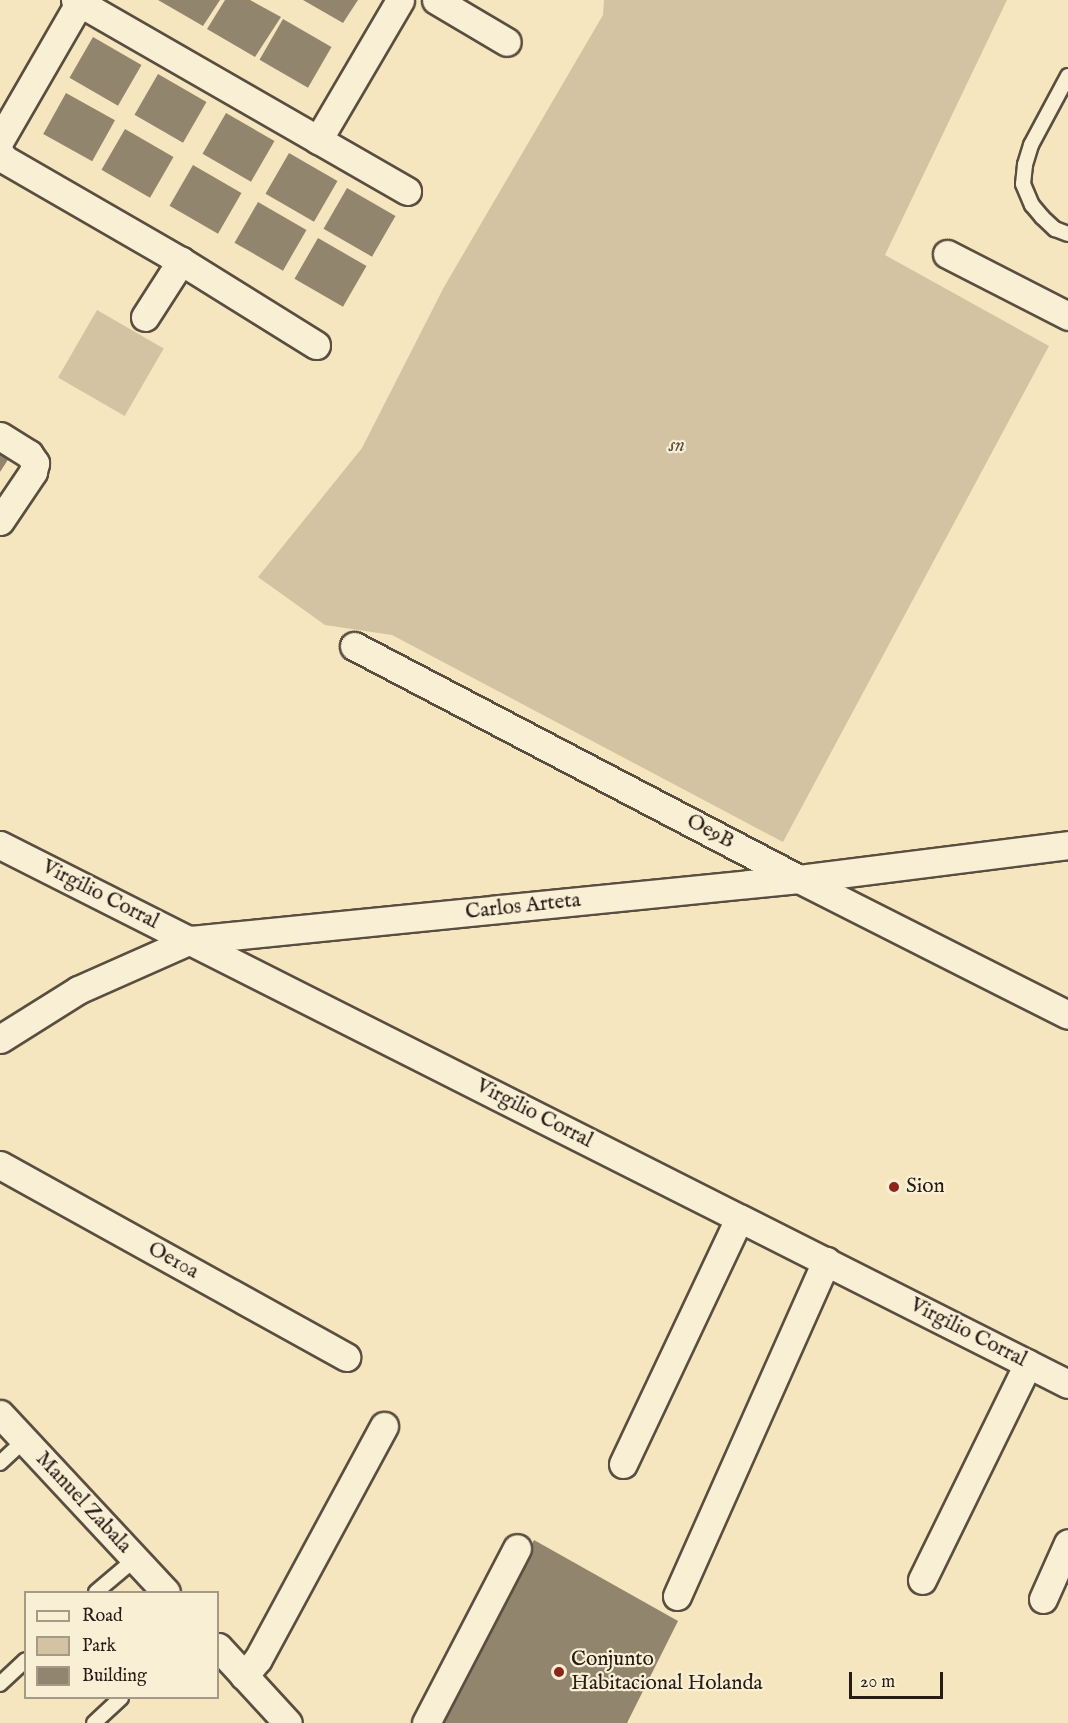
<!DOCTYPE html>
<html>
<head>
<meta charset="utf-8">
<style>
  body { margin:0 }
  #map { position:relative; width:1068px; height:1723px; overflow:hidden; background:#f6e6bf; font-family:"IM FELL English",serif }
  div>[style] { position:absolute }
  .green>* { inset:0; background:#d3c3a2; transform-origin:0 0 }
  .building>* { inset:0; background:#92856d; transform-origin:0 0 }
  .roads { filter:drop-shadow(2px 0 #5a4e40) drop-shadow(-2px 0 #5a4e40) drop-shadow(0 2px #5a4e40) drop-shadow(0 -2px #5a4e40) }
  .lane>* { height:14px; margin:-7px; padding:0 7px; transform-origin:7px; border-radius:7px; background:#f9efd5 }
  .street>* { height:27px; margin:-13.5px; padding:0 13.5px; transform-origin:13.5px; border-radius:13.5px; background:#f9efd5 }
  .dots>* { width:16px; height:16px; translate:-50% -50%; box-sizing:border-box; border:3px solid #f9efd5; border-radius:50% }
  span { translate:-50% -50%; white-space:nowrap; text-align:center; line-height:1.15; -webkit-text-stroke:4.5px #f9efd5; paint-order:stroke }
  .park-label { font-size:21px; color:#5a4d3f; font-style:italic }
  .street-label { font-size:21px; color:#261b15 }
  .poi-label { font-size:21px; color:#261b15 }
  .left { translate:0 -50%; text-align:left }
  .legend { position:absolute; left:24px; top:1591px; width:195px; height:108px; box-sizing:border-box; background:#f9efd5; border:2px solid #a59a88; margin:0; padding:8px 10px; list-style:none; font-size:18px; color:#261b15 }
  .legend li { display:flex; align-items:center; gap:12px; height:30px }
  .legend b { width:30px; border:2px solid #a59a88 }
  .scale { position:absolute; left:849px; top:1672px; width:94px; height:27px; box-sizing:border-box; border:3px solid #261b15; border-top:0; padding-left:8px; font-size:18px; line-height:21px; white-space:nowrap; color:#261b15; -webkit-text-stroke:4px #f9efd5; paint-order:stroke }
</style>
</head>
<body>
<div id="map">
  <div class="green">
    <div style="clip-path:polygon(604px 0,1007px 0,885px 255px,1049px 346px,783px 842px,392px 635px,325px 625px,258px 577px,362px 448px,444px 287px,603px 15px)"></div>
    <div style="left:97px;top:310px;width:77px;height:78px;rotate:30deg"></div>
  </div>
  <div class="building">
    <div style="clip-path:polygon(158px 0,220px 0,203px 26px)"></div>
    <div style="clip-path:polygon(225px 0,250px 0,281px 17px,255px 57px,207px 29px)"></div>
    <div style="clip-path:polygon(303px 0,358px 0,343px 23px)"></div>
    <div style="left:283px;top:19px;width:56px;height:47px;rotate:30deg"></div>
    <div style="left:93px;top:37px;width:56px;height:47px;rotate:30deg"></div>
    <div style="left:158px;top:74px;width:56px;height:47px;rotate:30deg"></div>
    <div style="left:66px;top:93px;width:56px;height:47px;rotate:29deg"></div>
    <div style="left:226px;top:113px;width:56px;height:47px;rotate:30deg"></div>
    <div style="left:125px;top:129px;width:56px;height:47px;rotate:30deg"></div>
    <div style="left:289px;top:153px;width:56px;height:47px;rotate:30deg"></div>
    <div style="left:193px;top:165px;width:56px;height:47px;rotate:30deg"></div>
    <div style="left:347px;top:188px;width:56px;height:47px;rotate:30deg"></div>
    <div style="left:258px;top:202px;width:56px;height:47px;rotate:30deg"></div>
    <div style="left:318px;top:238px;width:56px;height:47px;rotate:30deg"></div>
    <div style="clip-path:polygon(0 444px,13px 452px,0 472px)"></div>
    <div style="clip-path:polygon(534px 1540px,678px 1621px,627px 1723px,438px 1723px)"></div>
  </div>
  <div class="roads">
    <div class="lane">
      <div style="left:1068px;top:76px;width:78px;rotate:118.2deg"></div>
      <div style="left:1031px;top:145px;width:21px;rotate:107deg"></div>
      <div style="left:1025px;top:165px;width:19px;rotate:96deg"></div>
      <div style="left:1023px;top:184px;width:23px;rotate:67deg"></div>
      <div style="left:1032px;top:205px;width:16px;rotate:50deg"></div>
      <div style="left:1042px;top:217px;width:18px;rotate:43deg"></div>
      <div style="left:1055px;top:229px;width:14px;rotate:21deg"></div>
      <div style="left:0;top:1463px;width:34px;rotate:-43deg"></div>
      <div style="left:96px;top:1592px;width:51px;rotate:-40.2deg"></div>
      <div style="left:0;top:1684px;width:35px;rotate:-43deg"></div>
      <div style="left:94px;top:1723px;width:37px;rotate:-43deg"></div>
    </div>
    <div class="street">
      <div style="left:75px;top:0;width:383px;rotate:29.9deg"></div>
      <div style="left:436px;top:0;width:82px;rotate:30.6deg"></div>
      <div style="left:0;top:140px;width:158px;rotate:-60deg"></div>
      <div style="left:318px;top:140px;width:162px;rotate:-59.6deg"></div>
      <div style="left:0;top:153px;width:7px;rotate:56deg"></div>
      <div style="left:4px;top:159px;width:204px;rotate:30deg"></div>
      <div style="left:181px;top:261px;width:159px;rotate:31.9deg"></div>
      <div style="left:947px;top:254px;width:136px;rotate:27.1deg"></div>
      <div style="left:145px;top:317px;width:67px;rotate:-57.3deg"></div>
      <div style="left:0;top:436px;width:34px;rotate:32deg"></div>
      <div style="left:29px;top:454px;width:11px;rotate:56deg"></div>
      <div style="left:35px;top:463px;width:9px;rotate:103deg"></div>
      <div style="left:33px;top:472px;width:59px;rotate:124deg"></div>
      <div style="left:354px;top:646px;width:502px;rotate:27.64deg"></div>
      <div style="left:799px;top:879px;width:301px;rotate:26.8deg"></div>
      <div style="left:0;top:845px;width:1196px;rotate:26.78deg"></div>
      <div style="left:0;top:1039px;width:92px;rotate:-32.1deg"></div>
      <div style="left:78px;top:990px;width:124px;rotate:-23.9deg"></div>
      <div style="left:191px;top:940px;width:611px;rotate:-5.73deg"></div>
      <div style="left:799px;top:879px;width:271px;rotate:-7.2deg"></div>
      <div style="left:0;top:1165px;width:396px;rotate:29deg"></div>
      <div style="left:0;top:1414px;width:243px;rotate:47deg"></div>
      <div style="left:623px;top:1464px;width:271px;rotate:-64.7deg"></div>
      <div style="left:922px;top:1580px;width:241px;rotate:-63.9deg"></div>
      <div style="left:677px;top:1596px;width:367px;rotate:-66deg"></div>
      <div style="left:1043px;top:1599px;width:61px;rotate:-65.9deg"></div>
      <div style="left:218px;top:1647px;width:103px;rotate:47.4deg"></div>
      <div style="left:244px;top:1676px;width:22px;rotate:-51deg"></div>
      <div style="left:258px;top:1659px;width:265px;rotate:-61.6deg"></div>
      <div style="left:426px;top:1723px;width:197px;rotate:-62.5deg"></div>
    </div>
  </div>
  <div class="dots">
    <div style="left:894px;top:1187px;background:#8f2418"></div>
    <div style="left:559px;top:1672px;background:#8f2418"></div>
  </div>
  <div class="park-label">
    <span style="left:677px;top:446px">sn</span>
  </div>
  <div class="street-label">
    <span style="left:710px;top:832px;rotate:28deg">Oe9B</span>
    <span style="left:100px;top:895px;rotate:27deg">Virgilio Corral</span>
    <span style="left:523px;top:907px;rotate:-6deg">Carlos Arteta</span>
    <span style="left:534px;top:1114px;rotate:27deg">Virgilio Corral</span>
    <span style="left:173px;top:1261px;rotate:29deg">Oe10a</span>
    <span style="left:968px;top:1333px;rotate:27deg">Virgilio Corral</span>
    <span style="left:83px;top:1503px;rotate:47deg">Manuel Zabala</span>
  </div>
  <div class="poi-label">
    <span class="left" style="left:906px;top:1187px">Sion</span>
    <span class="left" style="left:571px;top:1672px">Conjunto<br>Habitacional Holanda</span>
  </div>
  <ul class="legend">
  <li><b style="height:8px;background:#f9efd5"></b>Road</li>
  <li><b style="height:16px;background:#d3c3a2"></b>Park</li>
  <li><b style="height:16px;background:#92856d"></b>Building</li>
  </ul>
  <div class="scale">20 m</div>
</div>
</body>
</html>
